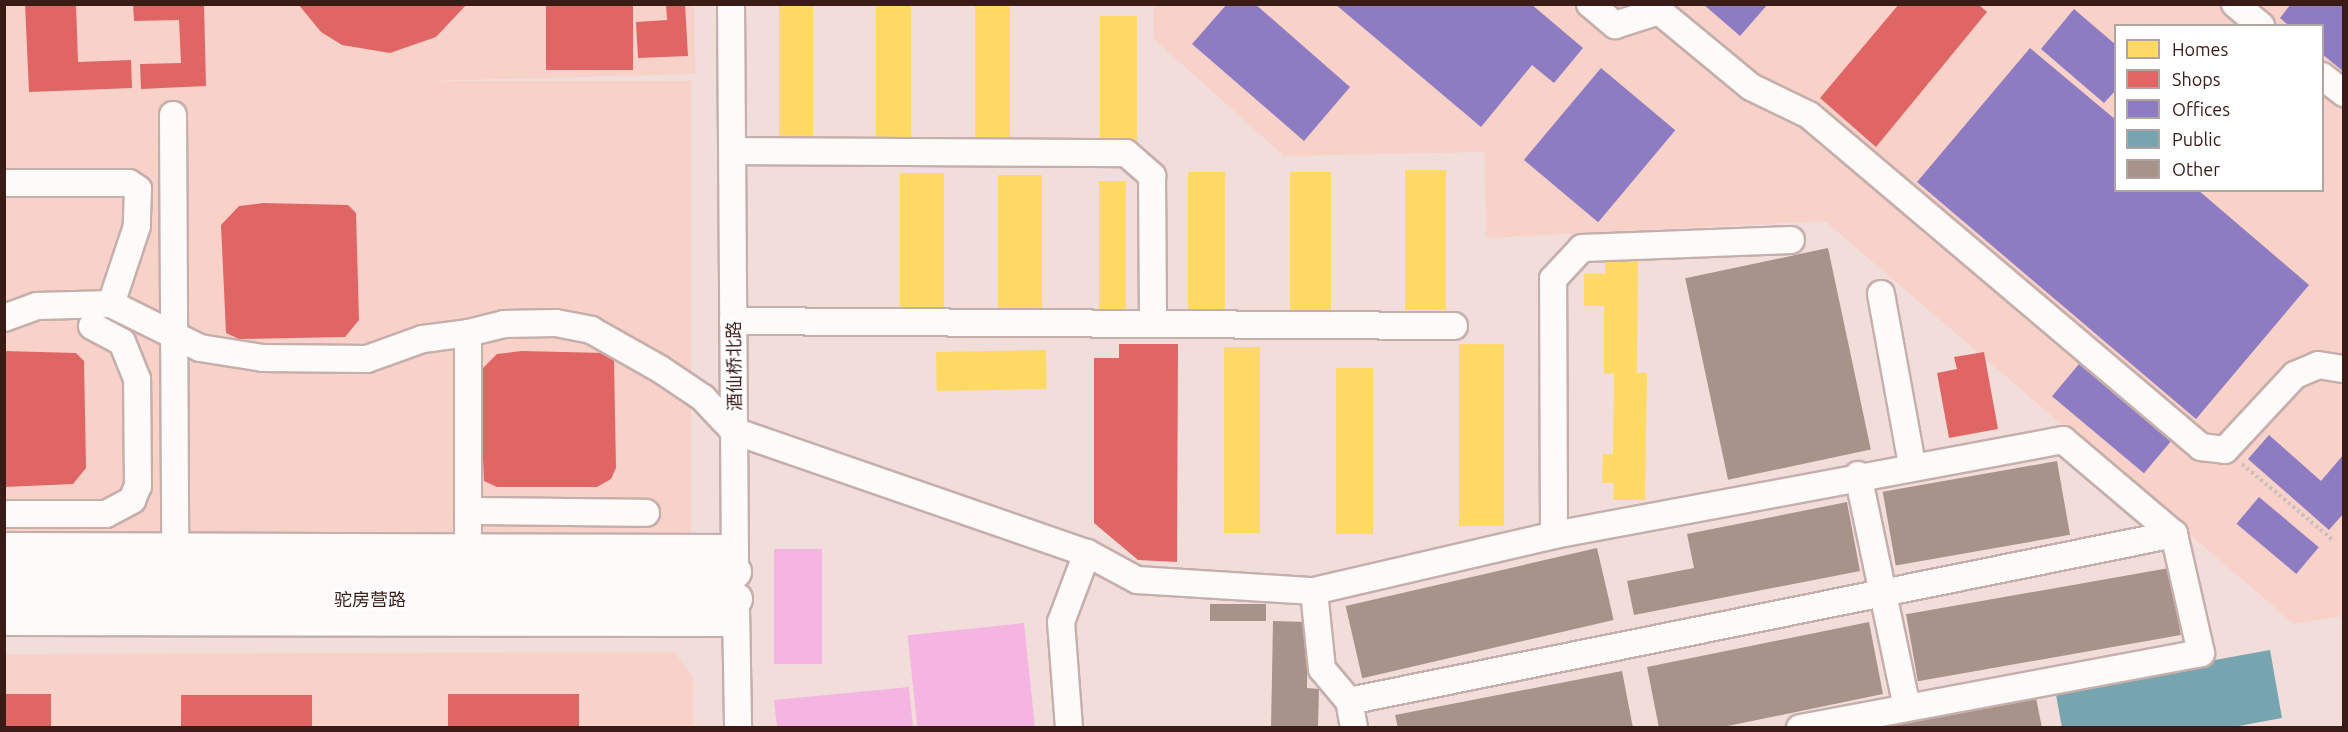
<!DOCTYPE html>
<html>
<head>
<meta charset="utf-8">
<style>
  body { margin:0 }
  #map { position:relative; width:2348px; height:732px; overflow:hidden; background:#f1dedb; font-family:Ubuntu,"Noto Sans SC",sans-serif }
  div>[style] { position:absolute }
  .built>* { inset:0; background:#f8d1c9; transform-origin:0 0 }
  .green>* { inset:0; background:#f4b5e3; transform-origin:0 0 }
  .homes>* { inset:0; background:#ffd966; transform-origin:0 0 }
  .shops>* { inset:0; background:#e06666; transform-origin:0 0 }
  .offices>* { inset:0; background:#8e7cc3; transform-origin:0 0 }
  .public>* { inset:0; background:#76a5af }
  .building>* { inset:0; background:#a8938a; transform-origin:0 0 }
  .path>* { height:4px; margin-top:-2px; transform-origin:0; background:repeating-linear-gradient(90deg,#cac1bd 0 3px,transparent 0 6px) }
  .roads { filter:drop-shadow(2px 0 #c6afab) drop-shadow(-2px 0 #c6afab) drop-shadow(0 2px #c6afab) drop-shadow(0 -2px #c6afab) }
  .minor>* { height:26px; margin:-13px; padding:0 13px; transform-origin:13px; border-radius:13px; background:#fdfafa }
  .major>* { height:32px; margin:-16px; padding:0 16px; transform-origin:16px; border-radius:16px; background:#fdfafa }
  span { translate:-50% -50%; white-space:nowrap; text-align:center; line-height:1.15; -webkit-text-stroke:6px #fff; paint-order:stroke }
  .street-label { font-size:18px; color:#3a1b15 }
  .frame { position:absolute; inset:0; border:6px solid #3a1b15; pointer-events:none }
  .legend { position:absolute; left:2114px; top:24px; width:210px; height:168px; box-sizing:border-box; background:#fff; border:2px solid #b0a4a1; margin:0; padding:8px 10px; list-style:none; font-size:18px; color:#3a1b15 }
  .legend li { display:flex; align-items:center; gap:12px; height:30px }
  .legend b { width:30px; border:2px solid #b0a4a1 }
</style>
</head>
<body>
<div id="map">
  <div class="built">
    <div style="clip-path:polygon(4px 5px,694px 5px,695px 74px,5px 92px)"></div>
    <div style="clip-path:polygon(evenodd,1154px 5px,2343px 5px,2343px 616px,2294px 624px,1825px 221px,1486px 238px,1485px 152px,1284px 156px,1154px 39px,1154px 5px,2116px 26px,2322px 26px,2322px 190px,2116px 190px,2116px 26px)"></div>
    <div style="left:691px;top:81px;width:460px;height:687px;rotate:90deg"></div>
    <div style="clip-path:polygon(675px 652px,693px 678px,693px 727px,5px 727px,4px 654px)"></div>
  </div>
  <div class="green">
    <div style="left:822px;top:549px;width:115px;height:48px;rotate:90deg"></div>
    <div style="left:1024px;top:623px;width:105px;height:117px;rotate:84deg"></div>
    <div style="clip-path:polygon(909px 687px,913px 727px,777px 727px,774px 700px)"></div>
  </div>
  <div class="homes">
    <div style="left:779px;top:4px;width:34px;height:143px"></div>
    <div style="left:876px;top:4px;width:35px;height:143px"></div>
    <div style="left:975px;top:4px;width:35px;height:142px"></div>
    <div style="left:1100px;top:16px;width:37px;height:131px"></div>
    <div style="left:1405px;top:170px;width:41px;height:140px"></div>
    <div style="left:1188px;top:172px;width:37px;height:139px"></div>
    <div style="left:1290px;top:172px;width:41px;height:140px"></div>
    <div style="left:900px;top:173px;width:44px;height:143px"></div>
    <div style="left:998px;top:175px;width:44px;height:136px"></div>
    <div style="left:1099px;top:181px;width:27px;height:130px"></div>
    <div style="clip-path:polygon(1605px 261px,1638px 261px,1637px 373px,1647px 373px,1645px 500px,1613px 500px,1614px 483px,1602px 483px,1603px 454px,1613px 454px,1614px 374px,1604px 373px,1604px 306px,1584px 306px,1584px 274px,1605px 274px)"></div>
    <div style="left:1459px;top:344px;width:45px;height:182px"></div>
    <div style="left:1224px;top:347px;width:36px;height:186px"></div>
    <div style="left:1046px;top:350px;width:39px;height:110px;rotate:89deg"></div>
    <div style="left:1336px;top:368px;width:37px;height:166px"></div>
  </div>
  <div class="shops">
    <div style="clip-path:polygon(25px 4px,76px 4px,78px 62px,131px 60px,132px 88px,29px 92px)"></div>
    <div style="clip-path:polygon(133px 4px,204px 4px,206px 86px,141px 89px,140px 64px,181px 63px,179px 20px,134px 21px)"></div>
    <div style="clip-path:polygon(298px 4px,467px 4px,436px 37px,390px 53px,342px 45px,321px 32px)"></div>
    <div style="clip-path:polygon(666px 4px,685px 4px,688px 56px,638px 58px,636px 22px,667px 20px)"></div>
    <div style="clip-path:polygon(1899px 4px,1978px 4px,1987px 12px,1876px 147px,1820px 98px)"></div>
    <div style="left:546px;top:5px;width:87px;height:65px"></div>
    <div style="clip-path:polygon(263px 203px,348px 205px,356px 213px,359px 320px,345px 337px,239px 339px,226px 333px,221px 225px,239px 206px)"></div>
    <div style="clip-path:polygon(1119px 344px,1178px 344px,1177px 562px,1138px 560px,1094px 523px,1094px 358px,1119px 358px)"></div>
    <div style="clip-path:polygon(4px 351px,76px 353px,84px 361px,86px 468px,73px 484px,4px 487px)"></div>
    <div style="clip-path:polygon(521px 351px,606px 353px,614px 361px,616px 468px,611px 479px,597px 487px,497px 487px,484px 481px,479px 372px,497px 354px)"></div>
    <div style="clip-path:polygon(1984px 352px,1998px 429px,1949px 438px,1937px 373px,1957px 369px,1954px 357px)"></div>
    <div style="left:4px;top:694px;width:47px;height:34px"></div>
    <div style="left:448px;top:694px;width:131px;height:34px"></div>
    <div style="left:181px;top:695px;width:131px;height:33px"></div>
  </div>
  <div class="offices">
    <div style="clip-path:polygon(1227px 4px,1255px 4px,1350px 87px,1304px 141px,1192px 44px)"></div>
    <div style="clip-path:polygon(1335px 4px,1531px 4px,1583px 48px,1554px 83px,1532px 65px,1481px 127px)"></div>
    <div style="clip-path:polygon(1703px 4px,1768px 4px,1740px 36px)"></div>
    <div style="clip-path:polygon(2291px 4px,2344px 4px,2344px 72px,2322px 54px,2322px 26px,2289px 26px,2280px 18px)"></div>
    <div style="clip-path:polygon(2074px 9px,2116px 45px,2116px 90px,2104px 103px,2041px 49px)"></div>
    <div style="clip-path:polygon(2030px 48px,2116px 120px,2116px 190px,2198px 190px,2309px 285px,2196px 419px,1917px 182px)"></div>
    <div style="left:1601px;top:68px;width:97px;height:120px;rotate:40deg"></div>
    <div style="left:2079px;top:364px;width:120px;height:42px;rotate:40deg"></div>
    <div style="clip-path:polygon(2269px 435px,2321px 481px,2344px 454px,2344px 513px,2329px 530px,2248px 459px)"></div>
    <div style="left:2259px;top:497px;width:78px;height:35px;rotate:40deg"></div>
  </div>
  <div class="public">
    <div style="clip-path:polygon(2270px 650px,2282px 718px,2228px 728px,2062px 728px,2055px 689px)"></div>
  </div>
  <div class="building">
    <div style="left:1828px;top:248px;width:206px;height:146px;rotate:78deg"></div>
    <div style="left:2057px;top:461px;width:75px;height:177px;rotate:80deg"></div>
    <div style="clip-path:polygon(1847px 502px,1860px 571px,1634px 615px,1627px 581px,1694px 568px,1687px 534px)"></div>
    <div style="left:1597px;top:548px;width:74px;height:258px;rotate:77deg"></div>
    <div style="left:2169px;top:568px;width:68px;height:267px;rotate:80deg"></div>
    <div style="left:1210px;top:604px;width:56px;height:17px"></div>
    <div style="clip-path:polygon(1273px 621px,1308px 622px,1307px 688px,1319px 689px,1318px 728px,1271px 728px)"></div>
    <div style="clip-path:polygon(1869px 622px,1883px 694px,1718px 728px,1659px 728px,1647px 667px)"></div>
    <div style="clip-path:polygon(1622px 671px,1633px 728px,1398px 728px,1395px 715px)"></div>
    <div style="clip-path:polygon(2035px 693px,2042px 728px,1862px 728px)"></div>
  </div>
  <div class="path">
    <div style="left:2242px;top:464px;width:120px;rotate:39.9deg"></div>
  </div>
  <div class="roads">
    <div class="minor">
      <div style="left:731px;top:4px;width:561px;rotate:89.59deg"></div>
      <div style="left:1590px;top:4px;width:33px;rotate:40deg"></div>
      <div style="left:1615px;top:25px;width:46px;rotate:-17.7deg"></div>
      <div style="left:1659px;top:11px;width:119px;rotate:39.6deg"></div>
      <div style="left:1751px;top:87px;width:64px;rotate:25.8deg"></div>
      <div style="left:1809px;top:115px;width:514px;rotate:40.26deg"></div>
      <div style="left:2201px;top:447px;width:24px;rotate:7deg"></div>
      <div style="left:2225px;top:450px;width:103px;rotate:-47deg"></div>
      <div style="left:2295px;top:375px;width:25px;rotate:-23deg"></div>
      <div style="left:2318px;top:365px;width:26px;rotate:9deg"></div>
      <div style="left:2235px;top:4px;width:34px;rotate:40deg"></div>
      <div style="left:2322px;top:76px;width:28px;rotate:38deg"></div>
      <div style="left:173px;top:115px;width:447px;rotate:89.7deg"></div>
      <div style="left:733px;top:151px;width:393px;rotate:0.3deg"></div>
      <div style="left:1126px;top:153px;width:35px;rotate:41deg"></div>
      <div style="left:1152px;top:176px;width:148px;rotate:89.6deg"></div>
      <div style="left:4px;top:183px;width:125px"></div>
      <div style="left:129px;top:183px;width:11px;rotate:34deg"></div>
      <div style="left:138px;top:189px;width:37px;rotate:92deg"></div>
      <div style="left:137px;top:226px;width:82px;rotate:108.4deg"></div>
      <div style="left:1881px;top:294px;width:174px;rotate:79.7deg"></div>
      <div style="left:4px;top:318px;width:35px;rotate:-20deg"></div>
      <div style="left:37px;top:306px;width:74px;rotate:-1.5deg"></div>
      <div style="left:111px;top:304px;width:99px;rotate:26.3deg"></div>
      <div style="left:200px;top:348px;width:64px;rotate:9deg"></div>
      <div style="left:263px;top:358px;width:104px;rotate:0.6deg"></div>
      <div style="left:367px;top:359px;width:59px;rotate:-19.7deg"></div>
      <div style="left:423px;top:339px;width:45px;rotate:-7.6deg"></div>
      <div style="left:733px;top:321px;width:721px;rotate:0.4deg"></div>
      <div style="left:1858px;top:475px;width:237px;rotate:78.1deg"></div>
      <div style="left:468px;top:511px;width:178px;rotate:0.6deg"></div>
      <div style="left:4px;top:514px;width:102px"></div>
      <div style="left:106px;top:514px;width:30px;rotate:-28deg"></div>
      <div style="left:132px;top:500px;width:15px;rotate:-67deg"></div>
      <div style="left:138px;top:486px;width:107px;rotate:-90.5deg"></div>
      <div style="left:137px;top:379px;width:40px;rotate:-112deg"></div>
      <div style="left:122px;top:342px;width:34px;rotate:-152deg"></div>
      <div style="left:468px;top:532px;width:199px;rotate:-90deg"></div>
      <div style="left:468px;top:333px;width:37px;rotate:-14deg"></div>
      <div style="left:504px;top:324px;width:52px;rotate:-1.1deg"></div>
      <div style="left:556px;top:323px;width:36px;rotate:11deg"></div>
      <div style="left:591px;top:330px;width:79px;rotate:29.5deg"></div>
      <div style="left:660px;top:369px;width:52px;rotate:34deg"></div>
      <div style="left:703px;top:398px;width:45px;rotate:46.8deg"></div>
      <div style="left:734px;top:431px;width:373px;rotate:19.1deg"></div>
      <div style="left:1087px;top:553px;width:57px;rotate:28.4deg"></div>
      <div style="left:1137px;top:580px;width:177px;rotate:3.6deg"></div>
      <div style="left:1554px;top:535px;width:256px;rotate:-90.2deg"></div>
      <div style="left:1553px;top:279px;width:42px;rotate:-46.9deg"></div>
      <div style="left:1582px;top:248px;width:209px;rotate:-2.2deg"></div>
      <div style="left:4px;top:546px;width:731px;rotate:0.16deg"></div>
      <div style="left:736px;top:608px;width:120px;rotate:89deg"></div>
      <div style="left:4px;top:622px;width:732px;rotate:0.08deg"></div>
      <div style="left:1349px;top:701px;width:842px;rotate:-11.44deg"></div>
      <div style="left:1069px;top:728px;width:106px;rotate:-94.3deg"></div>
      <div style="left:1061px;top:622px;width:74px;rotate:-69.4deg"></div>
      <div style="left:1354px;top:728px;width:27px;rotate:-100deg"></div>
      <div style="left:1349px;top:701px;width:42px;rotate:-130.2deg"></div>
      <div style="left:1322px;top:669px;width:78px;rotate:-95.9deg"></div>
      <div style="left:1314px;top:591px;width:246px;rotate:-13.1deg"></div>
      <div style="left:1554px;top:535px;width:518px;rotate:-10.57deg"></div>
      <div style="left:2063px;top:440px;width:145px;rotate:40.3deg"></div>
      <div style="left:2174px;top:534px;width:122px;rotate:77.2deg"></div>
      <div style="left:2201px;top:653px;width:408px;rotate:169.4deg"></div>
    </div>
    <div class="major">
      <div style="left:4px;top:574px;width:731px;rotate:-0.16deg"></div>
      <div style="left:4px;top:598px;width:732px;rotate:0.08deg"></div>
    </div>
  </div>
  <div class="street-label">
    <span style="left:734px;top:366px;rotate:-91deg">酒仙桥北路</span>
    <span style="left:370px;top:599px">驼房营路</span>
  </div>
  <div class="frame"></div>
  <ul class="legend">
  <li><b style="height:16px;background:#ffd966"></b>Homes</li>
  <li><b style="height:16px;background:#e06666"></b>Shops</li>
  <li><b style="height:16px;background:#8e7cc3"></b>Offices</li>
  <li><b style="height:16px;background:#76a5af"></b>Public</li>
  <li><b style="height:16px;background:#a8938a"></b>Other</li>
  </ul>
</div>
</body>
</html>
